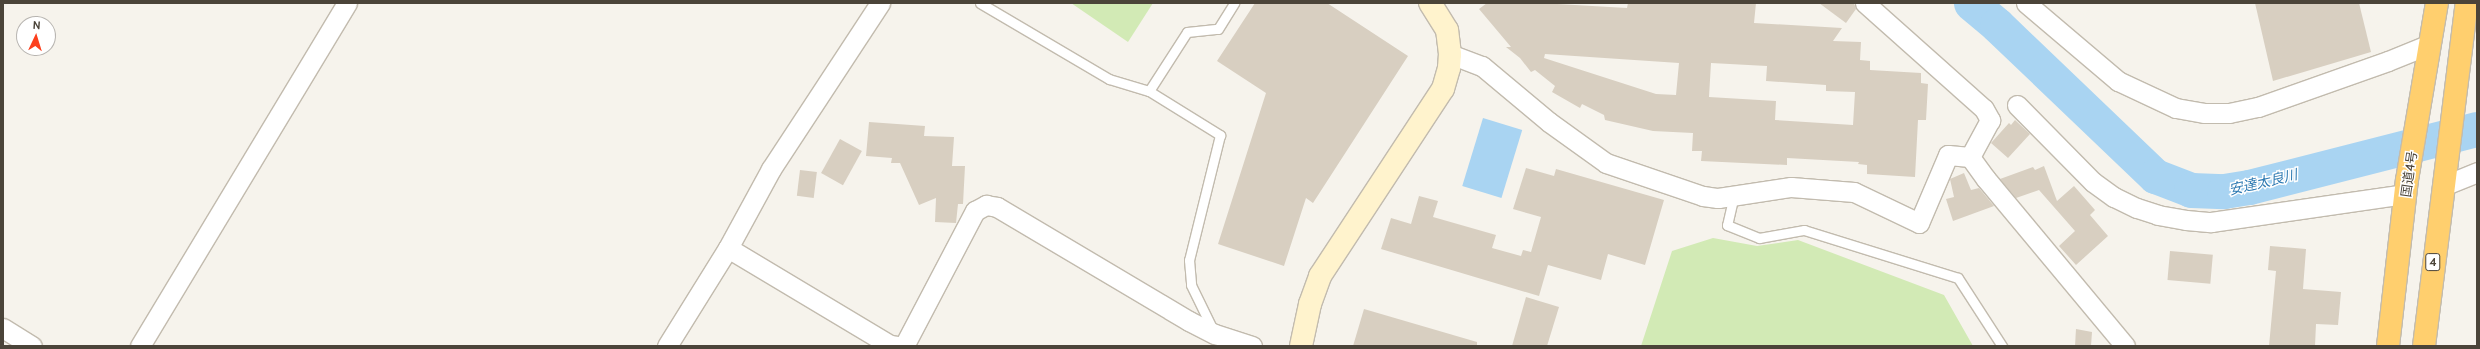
<!DOCTYPE html>
<html>
<head>
<meta charset="utf-8">
<style>
  body { margin:0 }
  #map { position:relative; width:2480px; height:349px; overflow:hidden; background:#f6f3ec; font-family:Cabin,"Noto Sans JP",sans-serif }
  div>[style] { position:absolute }
  .green>* { inset:0; background:#d2eab5 }
  .water>* { inset:0; background:#a9d4f2; transform-origin:0 0 }
  .river>* { height:35px; margin:-17.5px; padding:0 17.5px; transform-origin:17.5px; border-radius:17.5px; background:#a9d4f2 }
  .building>* { inset:0; background:#d8cfc1; transform-origin:0 0 }
  .roads { filter:drop-shadow(1px 0 #c2bbae) drop-shadow(-1px 0 #c2bbae) drop-shadow(0 1px #c2bbae) drop-shadow(0 -1px #c2bbae) }
  .lane>* { height:9px; margin:-4.5px; padding:0 4.5px; transform-origin:4.5px; border-radius:4.5px; background:#fff }
  .street>* { height:19px; margin:-9.5px; padding:0 9.5px; transform-origin:9.5px; border-radius:9.5px; background:#fff }
  .secondary>* { height:22px; margin:-11px; padding:0 11px; transform-origin:11px; border-radius:11px; background:#fff3cd }
  .highway>* { height:22px; margin:-11px; padding:0 11px; transform-origin:11px; border-radius:11px; background:#ffcf6e }
  span { translate:-50% -50%; white-space:nowrap; text-align:center; line-height:1.15; -webkit-text-stroke:3px #fff; paint-order:stroke }
  .shield-label span { padding:1px 3px; background:#fff; border:1px solid; border-radius:3px; -webkit-text-stroke-width:0 }
  .shield-label { font-size:12px; color:#4b4439; font-weight:700 }
  .street-label { font-size:13px; color:#4b4439 }
  .water-label { font-size:14px; color:#2e7ab2; font-style:italic }
  .frame { position:absolute; inset:0; border:4px solid #4b4439; pointer-events:none }
  .north { position:absolute; left:16px; top:16px; width:40px; height:40px; box-sizing:border-box; background:#fff; border:1px solid #b7b4b0; border-radius:50%; rotate:4deg; font-size:11px; font-weight:700; line-height:16px; text-align:center; color:#4b4439 }
  .north::after { content:''; display:block; margin:auto; width:14px; height:18px; background:#fc3f1d; clip-path:polygon(50% 0,100% 100%,50% 72%,0 100%) }
</style>
</head>
<body>
<div id="map">
  <div class="green">
    <div style="clip-path:polygon(1071px 3px,1153px 3px,1128px 42px)"></div>
    <div style="clip-path:polygon(1713px 238px,1757px 246px,1798px 240px,1944px 295px,1973px 346px,1641px 346px,1672px 251px)"></div>
  </div>
  <div class="water">
    <div style="left:1483px;top:118px;width:41px;height:71px;rotate:17deg"></div>
  </div>
  <div class="river">
    <div style="left:1971px;top:3px;width:34px;rotate:40deg"></div>
    <div style="left:1997px;top:25px;width:219px;rotate:43.7deg"></div>
    <div style="left:2155px;top:176px;width:39px;rotate:21deg"></div>
    <div style="left:2191px;top:190px;width:33px;rotate:2deg"></div>
    <div style="left:2224px;top:191px;width:25px;rotate:-9deg"></div>
    <div style="left:2249px;top:187px;width:235px;rotate:-14.3deg"></div>
  </div>
  <div class="building">
    <div style="clip-path:polygon(1255px 3px,1327px 3px,1408px 56px,1313px 203px,1306px 198px,1284px 266px,1218px 244px,1266px 93px,1217px 61px)"></div>
    <div style="clip-path:polygon(evenodd,1487px 3px,1540px 3px,1627px 8px,1628px 3px,1756px 3px,1754px 23px,1842px 28px,1833px 41px,1861px 42px,1860px 60px,1870px 61px,1870px 70px,1921px 73px,1921px 83px,1928px 84px,1926px 120px,1918px 120px,1915px 177px,1867px 174px,1867px 165px,1858px 164px,1859px 162px,1787px 158px,1787px 165px,1701px 161px,1702px 151px,1692px 151px,1693px 133px,1653px 131px,1605px 120px,1604px 115px,1582px 104px,1580px 108px,1552px 92px,1555px 86px,1535px 70px,1531px 72px,1520px 58px,1506px 47px,1511px 47px,1479px 9px,1487px 3px,1545px 54px,1679px 63px,1676px 95px,1656px 94px,1544px 58px,1545px 54px,1487px 3px,1711px 63px,1767px 66px,1766px 81px,1826px 85px,1826px 91px,1855px 92px,1853px 125px,1775px 120px,1776px 101px,1709px 97px,1711px 63px)"></div>
    <div style="clip-path:polygon(1819px 3px,1854px 3px,1856px 9px,1846px 23px)"></div>
    <div style="clip-path:polygon(2255px 3px,2359px 3px,2371px 52px,2273px 81px)"></div>
    <div style="clip-path:polygon(2015px 120px,2030px 134px,2008px 158px,1991px 143px,2009px 123px,2011px 125px)"></div>
    <div style="clip-path:polygon(869px 122px,925px 126px,924px 136px,954px 137px,952px 166px,965px 166px,963px 204px,958px 204px,956px 223px,935px 222px,936px 198px,919px 205px,900px 163px,891px 163px,892px 158px,866px 156px)"></div>
    <div style="left:840px;top:139px;width:25px;height:39px;rotate:29deg"></div>
    <div style="clip-path:polygon(2044px 166px,2057px 201px,2074px 186px,2095px 210px,2090px 215px,2108px 236px,2076px 265px,2059px 246px,2075px 231px,2039px 190px,2016px 198px,2000px 179px,2033px 167px,2035px 170px)"></div>
    <div style="clip-path:polygon(1526px 168px,1554px 176px,1556px 169px,1664px 200px,1645px 265px,1608px 254px,1601px 280px,1548px 265px,1539px 296px,1381px 249px,1391px 218px,1411px 224px,1419px 196px,1438px 201px,1433px 217px,1496px 235px,1492px 248px,1521px 256px,1523px 250px,1531px 252px,1541px 217px,1513px 209px)"></div>
    <div style="left:800px;top:170px;width:17px;height:26px;rotate:7deg"></div>
    <div style="clip-path:polygon(1964px 173px,1971px 190px,1979px 188px,1994px 206px,1953px 221px,1946px 199px,1954px 197px,1950px 179px)"></div>
    <div style="clip-path:polygon(2270px 246px,2306px 249px,2303px 289px,2341px 292px,2338px 325px,2316px 324px,2315px 346px,2269px 346px,2276px 271px,2268px 270px)"></div>
    <div style="left:2170px;top:251px;width:43px;height:29px;rotate:5deg"></div>
    <div style="clip-path:polygon(1526px 297px,1559px 307px,1547px 346px,1512px 346px)"></div>
    <div style="clip-path:polygon(1364px 309px,1477px 342px,1477px 346px,1353px 346px)"></div>
    <div style="clip-path:polygon(2076px 329px,2092px 332px,2091px 346px,2075px 346px)"></div>
  </div>
  <div class="roads">
    <div class="lane">
      <div style="left:980px;top:3px;width:150px;rotate:30.5deg"></div>
      <div style="left:1109px;top:79px;width:42px;rotate:16.7deg"></div>
      <div style="left:1149px;top:91px;width:84px;rotate:31.8deg"></div>
      <div style="left:1220px;top:135px;width:129px;rotate:103.9deg"></div>
      <div style="left:1189px;top:260px;width:25px;rotate:85deg"></div>
      <div style="left:1191px;top:285px;width:50px;rotate:63.9deg"></div>
      <div style="left:1149px;top:91px;width:70px;rotate:-57.2deg"></div>
      <div style="left:1187px;top:32px;width:31px;rotate:-6deg"></div>
      <div style="left:1218px;top:29px;width:31px;rotate:-58deg"></div>
      <div style="left:1734px;top:195px;width:31px;rotate:103deg"></div>
      <div style="left:1727px;top:225px;width:35px;rotate:22deg"></div>
      <div style="left:1759px;top:238px;width:46px;rotate:-10.1deg"></div>
      <div style="left:1804px;top:230px;width:161px;rotate:17.3deg"></div>
      <div style="left:1958px;top:278px;width:81px;rotate:57.1deg"></div>
    </div>
    <div class="street">
      <div style="left:1865px;top:3px;width:159px;rotate:41.7deg"></div>
      <div style="left:1984px;top:109px;width:13px;rotate:61deg"></div>
      <div style="left:1990px;top:120px;width:42px;rotate:118.4deg"></div>
      <div style="left:1970px;top:157px;width:27px;rotate:54deg"></div>
      <div style="left:1986px;top:179px;width:217px;rotate:50.2deg"></div>
      <div style="left:2026px;top:3px;width:121px;rotate:40.3deg"></div>
      <div style="left:2118px;top:81px;width:64px;rotate:25deg"></div>
      <div style="left:2176px;top:108px;width:28px;rotate:10deg"></div>
      <div style="left:2204px;top:113px;width:25px"></div>
      <div style="left:2229px;top:113px;width:30px;rotate:-12deg"></div>
      <div style="left:2258px;top:107px;width:138px;rotate:-19.5deg"></div>
      <div style="left:2388px;top:61px;width:45px;rotate:-22deg"></div>
      <div style="left:1450px;top:54px;width:34px;rotate:21deg"></div>
      <div style="left:1482px;top:66px;width:87px;rotate:39.9deg"></div>
      <div style="left:1549px;top:122px;width:70px;rotate:35.7deg"></div>
      <div style="left:1606px;top:163px;width:102px;rotate:18.8deg"></div>
      <div style="left:1703px;top:196px;width:15px;rotate:8deg"></div>
      <div style="left:1718px;top:198px;width:74px;rotate:-8.6deg"></div>
      <div style="left:1791px;top:187px;width:63px;rotate:4.5deg"></div>
      <div style="left:1854px;top:192px;width:72px;rotate:25.5deg"></div>
      <div style="left:1919px;top:223px;width:74px;rotate:-66.9deg"></div>
      <div style="left:1948px;top:155px;width:22px;rotate:5deg"></div>
      <div style="left:2017px;top:105px;width:108px;rotate:45.4deg"></div>
      <div style="left:2093px;top:182px;width:26px;rotate:36deg"></div>
      <div style="left:2114px;top:197px;width:25px;rotate:26deg"></div>
      <div style="left:2137px;top:208px;width:22px;rotate:18deg"></div>
      <div style="left:2158px;top:215px;width:28px;rotate:10deg"></div>
      <div style="left:2186px;top:220px;width:25px;rotate:5deg"></div>
      <div style="left:2211px;top:222px;width:197px;rotate:-8.2deg"></div>
      <div style="left:2443px;top:186px;width:37px;rotate:-22deg"></div>
      <div style="left:728px;top:248px;width:189px;rotate:30.9deg"></div>
      <div style="left:890px;top:345px;width:7px;rotate:8deg"></div>
      <div style="left:3px;top:328px;width:34px;rotate:32deg"></div>
      <div style="left:140px;top:346px;width:401px;rotate:-58.9deg"></div>
      <div style="left:667px;top:346px;width:115px;rotate:-58.1deg"></div>
      <div style="left:728px;top:248px;width:90px;rotate:-61.4deg"></div>
      <div style="left:771px;top:169px;width:199px;rotate:-56.7deg"></div>
      <div style="left:904px;top:346px;width:153px;rotate:-62.3deg"></div>
      <div style="left:975px;top:211px;width:13px;rotate:-29deg"></div>
      <div style="left:986px;top:205px;width:11px;rotate:10deg"></div>
      <div style="left:997px;top:207px;width:223px;rotate:30.7deg"></div>
      <div style="left:1189px;top:321px;width:29px;rotate:27deg"></div>
      <div style="left:1215px;top:334px;width:39px;rotate:18deg"></div>
    </div>
    <div class="secondary">
      <div style="left:1301px;top:346px;width:43px;rotate:-77.9deg"></div>
      <div style="left:1310px;top:304px;width:30px;rotate:-70deg"></div>
      <div style="left:1320px;top:276px;width:224px;rotate:-56.7deg"></div>
      <div style="left:1443px;top:89px;width:22px;rotate:-74deg"></div>
      <div style="left:1449px;top:68px;width:14px;rotate:-86deg"></div>
      <div style="left:1450px;top:54px;width:24px;rotate:-97deg"></div>
      <div style="left:1447px;top:30px;width:32px;rotate:-122deg"></div>
    </div>
    <div class="highway">
      <div style="left:2388px;top:346px;width:167px;rotate:-83.5deg"></div>
      <div style="left:2407px;top:180px;width:180px;rotate:-80.4deg"></div>
      <div style="left:2424px;top:346px;width:346px;rotate:-82.9deg"></div>
    </div>
  </div>
  <div class="shield-label">
    <span style="left:2433px;top:262px">4</span>
  </div>
  <div class="street-label">
    <span style="left:2409px;top:174px;rotate:-82deg">国道4号</span>
  </div>
  <div class="water-label">
    <span style="left:2263px;top:182px;rotate:-13deg">安達太良川</span>
  </div>
  <div class="frame"></div>
  <div class="north">N</div>
</div>
</body>
</html>
